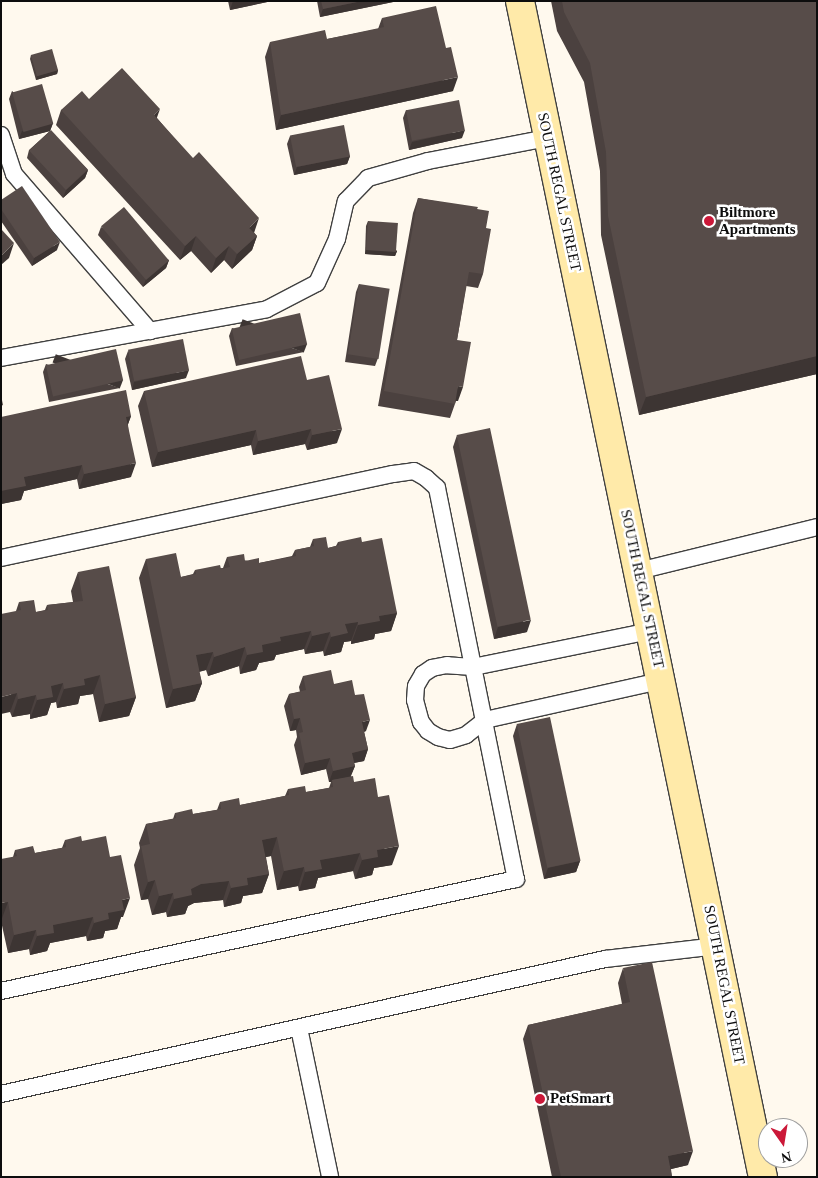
<!DOCTYPE html>
<html>
<head>
<meta charset="utf-8">
<style>
  body { margin:0 }
  #map { position:relative; width:818px; height:1178px; overflow:hidden; background:#fff9ee; font-family:Georgia,serif }
  div>[style] { position:absolute }
  .roads { filter:drop-shadow(1px 0 #404040) drop-shadow(-1px 0 #404040) drop-shadow(0 1px #404040) drop-shadow(0 -1px #404040) }
  .lane>* { height:16px; margin:-8px; padding:0 8px; transform-origin:8px; border-radius:8px; background:#fff }
  .secondary>* { height:28px; margin:-14px; padding:0 14px; transform-origin:14px; border-radius:14px; background:#ffeaa9 }
  .wall>* { inset:0; background:#4b413f }
  .shaded-wall>* { inset:0; background:#3d3533; transform-origin:0 0 }
  .building>* { inset:0; background:#574c49; transform-origin:0 0 }
  .dots>* { width:14px; height:14px; translate:-50% -50%; box-sizing:border-box; border:2px solid #fff; border-radius:50% }
  span { translate:-50% -50%; white-space:nowrap; text-align:center; line-height:1.15; -webkit-text-stroke:5px #fff; paint-order:stroke }
  .street-label { font-size:15px; color:#0d0d0d }
  .poi-label { font-size:15px; color:#0d0d0d; font-weight:700 }
  .left { translate:0 -50%; text-align:left }
  .frame { position:absolute; inset:0; border:2px solid #0d0d0d; pointer-events:none }
  .north { position:absolute; left:758px; top:1118px; width:50px; height:50px; box-sizing:border-box; background:#fff; border:1px solid #9e9e9e; border-radius:50%; rotate:167deg; font-size:14px; font-weight:700; line-height:20px; text-align:center; color:#0d0d0d }
  .north::after { content:''; display:block; margin:auto; width:18px; height:22px; background:#cb1838; clip-path:polygon(50% 0,100% 100%,50% 72%,0 100%) }
</style>
</head>
<body>
<div id="map">
  <div class="roads">
    <div class="lane">
      <div style="left:1px;top:135px;width:41px;rotate:71.6deg"></div>
      <div style="left:14px;top:174px;width:208px;rotate:49.1deg"></div>
      <div style="left:1px;top:358px;width:270px;rotate:-10.4deg"></div>
      <div style="left:267px;top:309px;width:56px;rotate:-27.5deg"></div>
      <div style="left:317px;top:283px;width:48px;rotate:-65.6deg"></div>
      <div style="left:337px;top:239px;width:39px;rotate:-77deg"></div>
      <div style="left:346px;top:201px;width:32px;rotate:-46deg"></div>
      <div style="left:368px;top:178px;width:62px;rotate:-15.8deg"></div>
      <div style="left:428px;top:161px;width:122px;rotate:-10.9deg"></div>
      <div style="left:1px;top:558px;width:401px;rotate:-12.1deg"></div>
      <div style="left:393px;top:474px;width:21px;rotate:-8deg"></div>
      <div style="left:414px;top:471px;width:14px;rotate:30deg"></div>
      <div style="left:426px;top:478px;width:15px;rotate:42deg"></div>
      <div style="left:437px;top:488px;width:399px;rotate:78.6deg"></div>
      <div style="left:516px;top:879px;width:527px;rotate:167.73deg"></div>
      <div style="left:638px;top:571px;width:184px;rotate:-13.8deg"></div>
      <div style="left:650px;top:631px;width:181px;rotate:168.5deg"></div>
      <div style="left:473px;top:667px;width:26px;rotate:-176deg"></div>
      <div style="left:447px;top:665px;width:15px;rotate:169deg"></div>
      <div style="left:432px;top:668px;width:11px;rotate:146deg"></div>
      <div style="left:423px;top:674px;width:14px;rotate:120deg"></div>
      <div style="left:416px;top:686px;width:14px;rotate:94deg"></div>
      <div style="left:415px;top:700px;width:23px;rotate:75deg"></div>
      <div style="left:421px;top:722px;width:11px;rotate:52deg"></div>
      <div style="left:428px;top:731px;width:12px;rotate:31deg"></div>
      <div style="left:438px;top:737px;width:12px;rotate:14deg"></div>
      <div style="left:450px;top:740px;width:17px;rotate:-17deg"></div>
      <div style="left:466px;top:735px;width:24px;rotate:-38deg"></div>
      <div style="left:485px;top:720px;width:179px;rotate:-12.6deg"></div>
      <div style="left:299px;top:1028px;width:152px;rotate:78.2deg"></div>
      <div style="left:1px;top:1094px;width:619px;rotate:-12.6deg"></div>
      <div style="left:605px;top:959px;width:113px;rotate:-6.6deg"></div>
    </div>
    <div class="secondary">
      <div style="left:520px;top:1px;width:1201px;rotate:78.33deg"></div>
    </div>
  </div>
  <div class="wall">
    <div style="clip-path:polygon(228px 1px,272px 1px,230px 10px)"></div>
    <div style="clip-path:polygon(317px 1px,398px 1px,320px 17px)"></div>
    <div style="clip-path:polygon(551px 1px,817px 1px,817px 374px,639px 415px,601px 235px,600px 171px,584px 82px,557px 31px)"></div>
    <div style="clip-path:polygon(382px 18px,453px 91px,276px 130px,265px 57px,270px 42px,327px 39px,378px 29px)"></div>
    <div style="clip-path:polygon(31px 55px,58px 70px,57px 74px,36px 80px,30px 59px)"></div>
    <div style="clip-path:polygon(12px 91px,53px 123px,50px 131px,88px 170px,85px 178px,63px 198px,27px 158px,29px 150px,50px 131px,19px 139px,9px 99px)"></div>
    <div style="clip-path:polygon(89px 99px,157px 118px,257px 236px,252px 250px,232px 269px,224px 260px,211px 273px,191px 251px,180px 260px,56px 125px,61px 110px)"></div>
    <div style="clip-path:polygon(406px 110px,462px 138px,409px 150px,403px 118px)"></div>
    <div style="clip-path:polygon(290px 136px,350px 156px,347px 164px,294px 175px,287px 144px)"></div>
    <div style="clip-path:polygon(418px 198px,477px 209px,486px 228px,483px 274px,478px 288px,466px 286px,457px 340px,458px 401px,456px 401px,450px 418px,378px 406px,413px 213px)"></div>
    <div style="clip-path:polygon(1px 200px,57px 250px,32px 266px,1px 221px)"></div>
    <div style="clip-path:polygon(368px 221px,397px 251px,395px 256px,365px 254px,366px 226px)"></div>
    <div style="clip-path:polygon(101px 227px,169px 260px,166px 268px,143px 287px,98px 235px)"></div>
    <div style="clip-path:polygon(359px 284px,378px 358px,375px 366px,345px 362px,356px 292px)"></div>
    <div style="clip-path:polygon(232px 328px,304px 352px,236px 366px,229px 336px)"></div>
    <div style="clip-path:polygon(128px 351px,186px 378px,132px 390px,125px 359px)"></div>
    <div style="clip-path:polygon(46px 364px,120px 388px,49px 402px,43px 372px)"></div>
    <div style="clip-path:polygon(307px 380px,337px 443px,307px 450px,305px 444px,253px 455px,251px 445px,152px 467px,138px 406px,144px 391px)"></div>
    <div style="clip-path:polygon(131px 416px,128px 424px,131px 477px,79px 489px,77px 479px,24px 491px,21px 500px,1px 504px,1px 417px)"></div>
    <div style="clip-path:polygon(457px 435px,527px 632px,494px 639px,453px 447px)"></div>
    <div style="clip-path:polygon(313px 539px,328px 548px,336px 546px,338px 542px,362px 542px,397px 613px,391px 631px,375px 634px,374px 639px,351px 644px,351px 641px,344px 642px,341px 652px,324px 656px,323px 651px,305px 654px,304px 649px,276px 655px,274px 660px,259px 663px,256px 670px,240px 674px,239px 666px,208px 676px,206px 670px,199px 672px,202px 683px,195px 701px,166px 708px,139px 578px,146px 559px,181px 577px,193px 574px,195px 570px,223px 568px,227px 557px,259px 563px,292px 556px,295px 550px,310px 547px)"></div>
    <div style="clip-path:polygon(78px 572px,136px 697px,129px 716px,99px 722px,93px 694px,80px 696px,78px 704px,57px 708px,56px 702px,51px 703px,47px 715px,30px 719px,30px 714px,12px 717px,10px 712px,16px 611px,19px 602px,36px 612px,45px 610px,47px 605px,73px 602px,71px 591px)"></div>
    <div style="clip-path:polygon(303px 676px,334px 684px,355px 695px,366px 731px,364px 732px,368px 749px,364px 761px,354px 763px,355px 766px,351px 776px,392px 865px,374px 868px,372px 875px,355px 879px,353px 871px,318px 878px,315px 888px,299px 891px,298px 886px,277px 890px,271px 856px,266px 857px,269px 874px,262px 893px,243px 896px,241px 903px,224px 907px,223px 900px,194px 903px,188px 906px,185px 914px,167px 917px,166px 912px,152px 915px,148px 899px,141px 900px,134px 865px,140px 848px,139px 843px,146px 824px,173px 819px,175px 813px,193px 814px,217px 810px,220px 802px,240px 805px,285px 796px,288px 789px,306px 792px,329px 788px,331px 782px,329px 782px,326px 769px,301px 775px,294px 745px,297px 737px,296px 730px,290px 731px,284px 706px,289px 694px,300px 692px,299px 687px)"></div>
    <div style="clip-path:polygon(517px 724px,580px 861px,576px 872px,544px 879px,513px 736px)"></div>
    <div style="clip-path:polygon(65px 840px,82px 841px,123px 917px,121px 917px,117px 929px,105px 931px,103px 938px,87px 941px,86px 936px,50px 943px,47px 951px,30px 955px,29px 949px,8px 953px,1px 921px,13px 857px,15px 850px,35px 853px,62px 848px)"></div>
    <div style="clip-path:polygon(623px 968px,688px 1165px,671px 1169px,672px 1177px,552px 1177px,523px 1039px,528px 1025px,622px 1004px,618px 983px)"></div>
  </div>
  <div class="shaded-wall">
    <div style="clip-path:polygon(233px 1px,272px 1px,230px 10px)"></div>
    <div style="clip-path:polygon(362px 1px,398px 1px,320px 17px,323px 9px)"></div>
    <div style="clip-path:polygon(58px 70px,57px 74px,36px 80px,37px 76px)"></div>
    <div style="clip-path:polygon(458px 77px,453px 91px,276px 130px,281px 115px)"></div>
    <div style="clip-path:polygon(160px 109px,155px 123px,154px 115px)"></div>
    <div style="clip-path:polygon(53px 123px,50px 131px,19px 139px,22px 131px)"></div>
    <div style="clip-path:polygon(465px 130px,462px 138px,409px 150px,412px 142px)"></div>
    <div style="clip-path:polygon(350px 156px,347px 164px,294px 175px,297px 167px)"></div>
    <div style="clip-path:polygon(88px 170px,85px 178px,63px 198px,66px 190px)"></div>
    <div style="clip-path:polygon(259px 218px,254px 233px,249px 228px)"></div>
    <div style="clip-path:polygon(196px 236px,191px 251px,180px 260px,185px 246px)"></div>
    <div style="clip-path:polygon(257px 236px,252px 250px,232px 269px,237px 254px)"></div>
    <div style="clip-path:polygon(60px 242px,57px 250px,32px 266px,34px 258px)"></div>
    <div style="clip-path:polygon(14px 243px,9px 258px,1px 265px,1px 256px)"></div>
    <div style="clip-path:polygon(229px 246px,224px 260px,211px 273px,216px 258px)"></div>
    <div style="clip-path:polygon(366px 250px,397px 251px,395px 256px,365px 254px)"></div>
    <div style="clip-path:polygon(169px 260px,166px 268px,143px 287px,146px 279px)"></div>
    <div style="left:307px;top:344px;width:9px;height:69px;rotate:111deg"></div>
    <div style="clip-path:polygon(817px 356px,817px 374px,639px 415px,646px 397px)"></div>
    <div style="clip-path:polygon(189px 370px,186px 378px,132px 390px,134px 382px)"></div>
    <div style="left:123px;top:380px;width:9px;height:72px;rotate:111deg"></div>
    <div style="clip-path:polygon(458px 386px,463px 387px,458px 401px,453px 401px)"></div>
    <div style="clip-path:polygon(131px 416px,126px 430px,126px 417px)"></div>
    <div style="clip-path:polygon(311px 429px,305px 444px,253px 455px,258px 441px)"></div>
    <div style="clip-path:polygon(342px 429px,337px 443px,307px 450px,312px 435px)"></div>
    <div style="clip-path:polygon(256px 430px,251px 445px,152px 467px,158px 452px)"></div>
    <div style="clip-path:polygon(136px 463px,131px 477px,79px 489px,84px 474px)"></div>
    <div style="clip-path:polygon(82px 465px,77px 479px,24px 491px,21px 500px,1px 504px,1px 491px,24px 477px)"></div>
    <div style="clip-path:polygon(397px 613px,391px 631px,375px 634px,374px 639px,351px 644px,358px 625px,379px 616px)"></div>
    <div style="clip-path:polygon(531px 620px,527px 632px,494px 639px,498px 627px)"></div>
    <div style="clip-path:polygon(358px 622px,351px 641px,344px 642px,341px 652px,324px 656px,331px 637px,345px 624px)"></div>
    <div style="clip-path:polygon(311px 631px,304px 649px,276px 655px,274px 660px,259px 663px,256px 670px,240px 674px,247px 655px,262px 645px,280px 637px)"></div>
    <div style="clip-path:polygon(330px 632px,323px 651px,305px 654px,312px 636px)"></div>
    <div style="clip-path:polygon(245px 647px,239px 666px,208px 676px,214px 657px)"></div>
    <div style="clip-path:polygon(213px 652px,206px 670px,189px 674px,196px 655px)"></div>
    <div style="clip-path:polygon(100px 675px,93px 694px,80px 696px,78px 704px,57px 708px,64px 689px,84px 679px)"></div>
    <div style="clip-path:polygon(63px 683px,56px 702px,51px 703px,47px 715px,30px 719px,37px 700px,51px 686px)"></div>
    <div style="clip-path:polygon(202px 683px,195px 701px,166px 708px,173px 689px)"></div>
    <div style="clip-path:polygon(17px 693px,10px 712px,1px 714px,1px 697px)"></div>
    <div style="clip-path:polygon(36px 695px,30px 714px,12px 717px,18px 699px)"></div>
    <div style="clip-path:polygon(136px 697px,129px 716px,99px 722px,105px 704px)"></div>
    <div style="clip-path:polygon(300px 718px,296px 730px,290px 731px,294px 719px)"></div>
    <div style="clip-path:polygon(370px 720px,366px 731px,358px 733px,362px 722px)"></div>
    <div style="clip-path:polygon(368px 749px,364px 761px,348px 764px,352px 753px)"></div>
    <div style="clip-path:polygon(330px 758px,326px 769px,301px 775px,305px 763px)"></div>
    <div style="clip-path:polygon(355px 766px,350px 777px,332px 780px,331px 782px,329px 782px,333px 771px)"></div>
    <div style="clip-path:polygon(277px 837px,271px 856px,255px 859px,262px 840px)"></div>
    <div style="clip-path:polygon(399px 846px,392px 865px,374px 868px,372px 875px,355px 879px,362px 860px,377px 850px)"></div>
    <div style="clip-path:polygon(360px 853px,353px 871px,318px 878px,315px 888px,299px 891px,305px 872px,320px 860px)"></div>
    <div style="clip-path:polygon(580px 861px,576px 872px,544px 879px,548px 868px)"></div>
    <div style="clip-path:polygon(304px 867px,298px 886px,277px 890px,284px 871px)"></div>
    <div style="clip-path:polygon(269px 874px,262px 893px,243px 896px,241px 903px,224px 907px,231px 888px,247px 878px)"></div>
    <div style="clip-path:polygon(155px 880px,148px 899px,141px 900px,148px 882px)"></div>
    <div style="clip-path:polygon(229px 881px,223px 900px,194px 903px,188px 906px,185px 914px,167px 917px,174px 899px,191px 889px,201px 884px)"></div>
    <div style="clip-path:polygon(173px 893px,166px 912px,152px 915px,159px 896px)"></div>
    <div style="clip-path:polygon(130px 898px,123px 917px,121px 917px,117px 929px,105px 931px,103px 938px,87px 941px,94px 923px,122px 900px)"></div>
    <div style="clip-path:polygon(8px 902px,1px 921px,1px 903px)"></div>
    <div style="clip-path:polygon(93px 917px,86px 936px,50px 943px,47px 951px,30px 955px,37px 936px,53px 925px)"></div>
    <div style="clip-path:polygon(36px 930px,29px 949px,8px 953px,14px 935px)"></div>
    <div style="clip-path:polygon(693px 1151px,688px 1165px,663px 1171px,668px 1156px)"></div>
  </div>
  <div class="building">
    <div style="clip-path:polygon(321px 1px,362px 1px,323px 9px)"></div>
    <div style="clip-path:polygon(562px 1px,817px 1px,817px 356px,646px 397px,608px 216px,606px 152px,590px 63px,564px 12px)"></div>
    <div style="clip-path:polygon(436px 6px,446px 48px,451px 47px,458px 77px,281px 115px,270px 42px,325px 30px,327px 39px,384px 27px,382px 18px)"></div>
    <div style="left:52px;top:49px;width:22px;height:22px;rotate:74deg"></div>
    <div style="clip-path:polygon(122px 68px,160px 109px,154px 115px,193px 158px,199px 152px,259px 218px,249px 228px,257px 236px,237px 254px,229px 246px,216px 258px,196px 236px,185px 246px,61px 110px,82px 91px,89px 99px)"></div>
    <div style="left:42px;top:84px;width:41px;height:31px;rotate:74deg"></div>
    <div style="left:459px;top:100px;width:31px;height:54px;rotate:79deg"></div>
    <div style="left:344px;top:125px;width:32px;height:55px;rotate:79deg"></div>
    <div style="left:51px;top:130px;width:54px;height:30px;rotate:47deg"></div>
    <div style="clip-path:polygon(22px 186px,60px 242px,34px 258px,1px 209px,1px 200px)"></div>
    <div style="clip-path:polygon(418px 198px,478px 207px,477px 209px,489px 211px,486px 228px,491px 229px,483px 274px,469px 272px,457px 340px,471px 342px,463px 387px,458px 386px,455px 404px,384px 391px)"></div>
    <div style="left:124px;top:207px;width:70px;height:30px;rotate:50deg"></div>
    <div style="left:368px;top:221px;width:30px;height:29px;rotate:4deg"></div>
    <div style="clip-path:polygon(1px 229px,14px 243px,1px 256px)"></div>
    <div style="left:359px;top:284px;width:31px;height:71px;rotate:9deg"></div>
    <div style="left:300px;top:313px;width:32px;height:70px;rotate:77deg"></div>
    <div style="left:183px;top:339px;width:32px;height:56px;rotate:79deg"></div>
    <div style="left:116px;top:349px;width:32px;height:72px;rotate:77deg"></div>
    <div style="clip-path:polygon(301px 356px,307px 380px,329px 375px,342px 429px,312px 435px,311px 429px,258px 441px,256px 430px,158px 452px,144px 391px)"></div>
    <div style="clip-path:polygon(126px 390px,131px 416px,126px 417px,136px 463px,84px 474px,82px 465px,24px 477px,26px 486px,1px 491px,1px 417px)"></div>
    <div style="clip-path:polygon(1px 395px,3px 405px,1px 406px)"></div>
    <div style="left:490px;top:428px;width:196px;height:34px;rotate:78deg"></div>
    <div style="clip-path:polygon(326px 537px,328px 548px,339px 545px,338px 542px,361px 537px,362px 542px,382px 538px,397px 613px,379px 616px,380px 621px,358px 625px,358px 622px,345px 624px,348px 633px,331px 637px,330px 632px,312px 636px,311px 631px,280px 637px,281px 641px,262px 645px,263px 652px,247px 655px,245px 647px,214px 657px,213px 652px,196px 655px,202px 683px,173px 689px,146px 559px,176px 553px,181px 577px,196px 574px,195px 570px,220px 565px,221px 569px,230px 567px,227px 557px,244px 554px,245px 561px,259px 558px,259px 563px,296px 556px,295px 550px,314px 546px,313px 539px)"></div>
    <div style="clip-path:polygon(109px 566px,136px 697px,105px 704px,100px 675px,84px 679px,85px 685px,64px 689px,63px 683px,51px 686px,53px 697px,37px 700px,36px 695px,18px 699px,17px 693px,1px 697px,1px 614px,21px 610px,19px 602px,34px 600px,36px 612px,48px 610px,47px 605px,83px 601px,78px 572px)"></div>
    <div style="clip-path:polygon(331px 670px,334px 684px,352px 680px,355px 695px,364px 694px,370px 720px,362px 722px,368px 749px,352px 753px,355px 766px,333px 771px,330px 758px,305px 763px,299px 733px,303px 732px,300px 718px,294px 719px,289px 694px,306px 690px,303px 676px)"></div>
    <div style="left:550px;top:717px;width:147px;height:34px;rotate:78deg"></div>
    <div style="clip-path:polygon(353px 776px,354px 782px,375px 778px,378px 797px,389px 795px,399px 846px,377px 850px,378px 857px,362px 860px,360px 853px,320px 860px,322px 869px,305px 872px,304px 867px,284px 871px,277px 837px,262px 840px,269px 874px,247px 878px,248px 885px,231px 888px,229px 881px,201px 884px,191px 889px,192px 895px,174px 899px,173px 893px,159px 896px,155px 880px,148px 882px,141px 846px,150px 844px,146px 824px,176px 818px,175px 813px,192px 809px,193px 814px,221px 809px,220px 802px,239px 798px,240px 805px,289px 795px,288px 789px,305px 786px,306px 792px,333px 787px,332px 780px)"></div>
    <div style="clip-path:polygon(81px 836px,82px 841px,106px 836px,110px 857px,121px 855px,130px 898px,122px 900px,124px 910px,108px 913px,109px 919px,94px 923px,93px 917px,53px 925px,54px 933px,37px 936px,36px 930px,14px 935px,8px 902px,1px 903px,1px 859px,17px 856px,15px 850px,33px 846px,35px 853px,66px 847px,65px 840px)"></div>
    <div style="clip-path:polygon(652px 962px,693px 1151px,668px 1156px,672px 1177px,561px 1177px,528px 1025px,630px 1002px,623px 968px)"></div>
  </div>
  <div class="dots">
    <div style="left:709px;top:221px;background:#cb1838"></div>
    <div style="left:540px;top:1099px;background:#cb1838"></div>
  </div>
  <div class="street-label">
    <span style="left:559px;top:192px;rotate:78deg">SOUTH REGAL STREET</span>
    <span style="left:642px;top:589px;rotate:78deg">SOUTH REGAL STREET</span>
    <span style="left:724px;top:985px;rotate:79deg">SOUTH REGAL STREET</span>
  </div>
  <div class="poi-label">
    <span class="left" style="left:719px;top:221px">Biltmore<br>Apartments</span>
    <span class="left" style="left:550px;top:1099px">PetSmart</span>
  </div>
  <div class="frame"></div>
  <div class="north">N</div>
</div>
</body>
</html>
